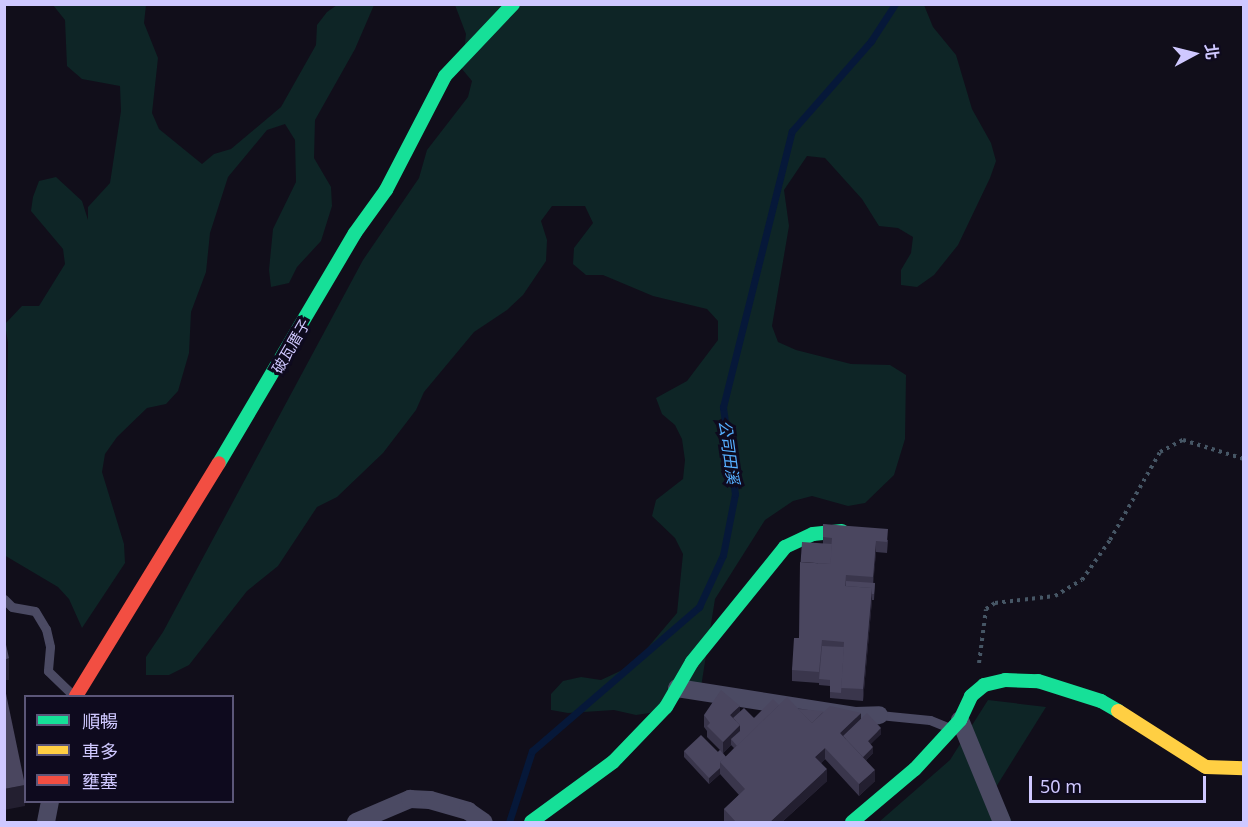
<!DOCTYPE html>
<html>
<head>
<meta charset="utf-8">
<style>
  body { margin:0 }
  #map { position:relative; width:1248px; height:827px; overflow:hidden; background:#110e1a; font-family:"Noto Sans","Noto Sans TC",sans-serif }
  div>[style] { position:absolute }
  .green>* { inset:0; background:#0e2526 }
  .stream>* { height:7px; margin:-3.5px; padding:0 3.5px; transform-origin:3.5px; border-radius:3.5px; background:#061839 }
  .path>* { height:4px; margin-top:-2px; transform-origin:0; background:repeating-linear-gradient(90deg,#465665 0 3px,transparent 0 7.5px) }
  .lane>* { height:9px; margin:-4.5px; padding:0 4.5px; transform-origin:4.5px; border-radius:4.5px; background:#4b4a63 }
  .street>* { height:18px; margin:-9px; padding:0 9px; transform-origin:9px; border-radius:9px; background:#4b4a63 }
  .fast>* { height:14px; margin:-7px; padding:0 7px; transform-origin:7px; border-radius:7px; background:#16e098 }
  .slow>* { height:14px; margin:-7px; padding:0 7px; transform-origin:7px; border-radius:7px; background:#ffcf43 }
  .jam>* { height:14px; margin:-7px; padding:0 7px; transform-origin:7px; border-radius:7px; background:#f24e42 }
  .wall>* { inset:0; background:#3a364c }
  .shaded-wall>* { inset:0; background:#231f30; transform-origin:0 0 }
  .building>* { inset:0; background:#4a465f; transform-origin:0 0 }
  span { translate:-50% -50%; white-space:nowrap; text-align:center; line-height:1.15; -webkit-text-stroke:6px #0e0a1e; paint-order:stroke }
  .street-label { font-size:15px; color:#cfc8ff }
  .water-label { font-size:16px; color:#56afff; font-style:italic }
  .frame { position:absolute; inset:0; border:6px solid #cfc8ff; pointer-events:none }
  .legend { position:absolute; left:24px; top:695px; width:210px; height:108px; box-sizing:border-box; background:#0e0a1e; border:2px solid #5b5678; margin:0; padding:8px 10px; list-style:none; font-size:18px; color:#cfc8ff }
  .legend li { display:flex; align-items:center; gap:12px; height:30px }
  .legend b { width:30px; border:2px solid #5b5678 }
  .north { position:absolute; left:1164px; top:24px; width:60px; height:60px; -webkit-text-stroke:4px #0e0a1e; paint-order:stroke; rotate:83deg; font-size:16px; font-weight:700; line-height:24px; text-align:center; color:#cfc8ff }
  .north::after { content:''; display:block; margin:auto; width:21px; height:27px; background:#cfc8ff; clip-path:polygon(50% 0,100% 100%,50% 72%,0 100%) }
  .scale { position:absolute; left:1029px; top:776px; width:177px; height:27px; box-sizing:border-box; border:3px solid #cfc8ff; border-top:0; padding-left:8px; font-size:18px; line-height:21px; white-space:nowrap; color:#cfc8ff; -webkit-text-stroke:4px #0e0a1e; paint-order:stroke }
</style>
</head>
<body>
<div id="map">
  <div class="green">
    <div style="clip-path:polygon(53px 5px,146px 5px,144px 23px,158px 58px,152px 113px,159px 129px,202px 164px,214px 154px,231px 149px,281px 107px,316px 45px,317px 25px,327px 12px,337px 5px,374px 5px,355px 49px,315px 120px,314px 158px,331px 187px,332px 206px,321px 241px,297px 267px,289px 283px,271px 287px,269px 270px,273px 229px,296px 182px,295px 140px,285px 124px,267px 130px,228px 177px,210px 233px,206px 272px,191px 312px,189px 353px,178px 391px,166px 404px,147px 408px,117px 437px,105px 454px,102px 472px,124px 544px,125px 563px,82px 628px,69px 599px,58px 587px,4px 555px,8px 343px,5px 324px,22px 306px,39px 306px,65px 264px,63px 249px,31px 211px,33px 197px,39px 181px,56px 177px,82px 201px,88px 220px,88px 207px,110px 183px,121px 111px,120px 86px,82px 79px,67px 66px,65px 20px)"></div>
    <div style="clip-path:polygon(455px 5px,924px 5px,933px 27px,956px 55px,972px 109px,991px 143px,996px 161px,990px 178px,958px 245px,934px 275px,917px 287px,901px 285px,901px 270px,911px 253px,913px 237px,898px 228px,879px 226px,862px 199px,825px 158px,807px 156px,784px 190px,789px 226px,772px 326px,778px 342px,796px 350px,851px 364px,890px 365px,906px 375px,905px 439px,894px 475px,865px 503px,848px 506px,812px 496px,793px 501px,765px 520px,715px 599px,701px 687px,656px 712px,636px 715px,614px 710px,568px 713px,551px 710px,551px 694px,563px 681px,581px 677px,601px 680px,633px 665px,677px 613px,683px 554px,675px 538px,652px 516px,656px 500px,683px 479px,685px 460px,682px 439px,675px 425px,662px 414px,656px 398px,687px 381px,718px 340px,718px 321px,707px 309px,653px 296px,603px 275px,586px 275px,573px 264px,574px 248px,593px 223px,585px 206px,552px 206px,541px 221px,547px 240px,546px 261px,523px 295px,507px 310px,474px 332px,424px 392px,416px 410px,383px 453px,337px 497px,317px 507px,278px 566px,247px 591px,189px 665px,169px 675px,146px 675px,146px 657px,163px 632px,363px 260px,419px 178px,427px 150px,468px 97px,472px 81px,462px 69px,466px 34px)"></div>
    <div style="clip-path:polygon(988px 700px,1046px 707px,996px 787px,1012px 822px,879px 822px,950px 760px)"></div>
  </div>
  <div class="stream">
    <div style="left:509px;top:822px;width:75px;rotate:-72.1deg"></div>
    <div style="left:532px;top:751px;width:221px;rotate:-40.8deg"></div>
    <div style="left:699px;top:607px;width:57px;rotate:-65.2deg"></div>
    <div style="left:723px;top:555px;width:62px;rotate:-78.9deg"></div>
    <div style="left:735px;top:494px;width:88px;rotate:-97.9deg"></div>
    <div style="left:723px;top:407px;width:284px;rotate:-76deg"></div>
    <div style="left:792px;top:131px;width:120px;rotate:-48.7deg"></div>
    <div style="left:871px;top:41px;width:44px;rotate:-57deg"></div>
  </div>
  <div class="path">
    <div style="left:979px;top:663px;width:54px;rotate:-82.6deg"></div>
    <div style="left:986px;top:609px;width:11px;rotate:-34deg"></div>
    <div style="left:995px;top:603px;width:60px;rotate:-6.7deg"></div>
    <div style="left:1055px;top:596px;width:31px;rotate:-31deg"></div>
    <div style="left:1082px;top:580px;width:49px;rotate:-55deg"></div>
    <div style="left:1110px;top:540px;width:101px;rotate:-60.4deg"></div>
    <div style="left:1160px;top:452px;width:26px;rotate:-28deg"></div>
    <div style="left:1183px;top:440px;width:64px;rotate:17.3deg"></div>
  </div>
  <div class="lane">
    <div style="left:4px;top:599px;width:11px;rotate:45deg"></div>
    <div style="left:12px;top:607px;width:23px;rotate:10deg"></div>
    <div style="left:35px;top:611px;width:21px;rotate:59deg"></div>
    <div style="left:46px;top:629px;width:18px;rotate:77deg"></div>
    <div style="left:50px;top:647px;width:24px;rotate:95deg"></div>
    <div style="left:48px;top:671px;width:36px;rotate:44deg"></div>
    <div style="left:879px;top:715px;width:51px;rotate:5.6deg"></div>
    <div style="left:930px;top:720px;width:22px;rotate:22deg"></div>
  </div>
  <div class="street">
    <div style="left:677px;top:688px;width:180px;rotate:8.9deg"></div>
    <div style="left:855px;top:716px;width:24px;rotate:-2deg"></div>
    <div style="left:960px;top:720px;width:110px;rotate:67.6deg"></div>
    <div style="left:46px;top:822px;width:20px;rotate:-79deg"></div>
    <div style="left:356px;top:822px;width:59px;rotate:-23.1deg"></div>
    <div style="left:410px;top:799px;width:20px;rotate:3deg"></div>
    <div style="left:430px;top:800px;width:40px;rotate:16deg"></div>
    <div style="left:468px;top:811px;width:19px;rotate:35deg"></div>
  </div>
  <div class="fast">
    <div style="left:219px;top:463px;width:267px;rotate:-59.4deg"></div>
    <div style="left:355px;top:233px;width:53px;rotate:-54.2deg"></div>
    <div style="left:386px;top:190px;width:128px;rotate:-62.6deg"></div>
    <div style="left:445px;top:76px;width:99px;rotate:-46.6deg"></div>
    <div style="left:531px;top:822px;width:102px;rotate:-36.2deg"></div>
    <div style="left:613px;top:762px;width:76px;rotate:-46.1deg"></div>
    <div style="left:666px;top:707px;width:52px;rotate:-60deg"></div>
    <div style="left:692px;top:662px;width:148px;rotate:-51deg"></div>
    <div style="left:785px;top:547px;width:31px;rotate:-25deg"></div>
    <div style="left:813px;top:534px;width:29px;rotate:-6deg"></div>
    <div style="left:852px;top:822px;width:82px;rotate:-40.1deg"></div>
    <div style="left:915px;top:769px;width:67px;rotate:-47.4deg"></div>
    <div style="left:960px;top:720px;width:26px;rotate:-65deg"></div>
    <div style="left:971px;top:696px;width:17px;rotate:-40deg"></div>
    <div style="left:984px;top:685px;width:22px;rotate:-13deg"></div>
    <div style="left:1005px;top:680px;width:33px;rotate:2deg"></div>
    <div style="left:1038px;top:681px;width:66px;rotate:17.6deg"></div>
    <div style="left:1101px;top:701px;width:20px;rotate:30deg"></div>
  </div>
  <div class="slow">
    <div style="left:1118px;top:711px;width:104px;rotate:32.5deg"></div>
    <div style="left:1206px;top:767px;width:38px;rotate:2deg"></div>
  </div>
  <div class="jam">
    <div style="left:76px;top:696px;width:273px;rotate:-58.5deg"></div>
  </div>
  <div class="wall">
    <div style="clip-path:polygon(823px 524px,888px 540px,887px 553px,876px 552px,873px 583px,875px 583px,874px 600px,872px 600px,863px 701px,830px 698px,830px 686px,819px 685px,819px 683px,792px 681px,792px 670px,823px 543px)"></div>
    <div style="clip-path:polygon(evenodd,779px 705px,861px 719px,881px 734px,870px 744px,873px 753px,866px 760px,875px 781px,859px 796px,825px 759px,821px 763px,827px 781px,782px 822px,725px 822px,724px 821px,724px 809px,739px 795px,720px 774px,709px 784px,684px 757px,684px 751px,718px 752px,720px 750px,707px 737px,707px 731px,704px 727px,704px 715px,740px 712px,754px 718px,779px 705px,731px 745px,734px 748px,726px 757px,723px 753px,731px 745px)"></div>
  </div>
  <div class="shaded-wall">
    <div style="clip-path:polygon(876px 541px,876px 552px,873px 589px,873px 577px)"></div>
    <div style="clip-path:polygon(872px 588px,872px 600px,863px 701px,863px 689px)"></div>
    <div style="left:9px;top:658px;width:22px;height:5px;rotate:90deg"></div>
    <div style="clip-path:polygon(740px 706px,740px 717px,733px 724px,730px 715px)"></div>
    <div style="clip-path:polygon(861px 713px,861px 725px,843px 742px,840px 733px)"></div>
    <div style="clip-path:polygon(740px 725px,740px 737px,731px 739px,731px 745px,723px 753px,723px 742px)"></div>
    <div style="clip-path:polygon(881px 728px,881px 734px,868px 747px,868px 741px)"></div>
    <div style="clip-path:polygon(873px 747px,873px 753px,860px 766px,860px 760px)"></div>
    <div style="clip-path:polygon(825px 748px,825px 759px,815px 769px,815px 757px)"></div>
    <div style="clip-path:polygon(720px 768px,720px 774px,709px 784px,709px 778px)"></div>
    <div style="clip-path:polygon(827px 769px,827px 781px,782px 822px,770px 822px)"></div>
    <div style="clip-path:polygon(875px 770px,875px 781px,859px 796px,859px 784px)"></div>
    <div style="clip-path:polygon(25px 785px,25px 806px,4px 810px,4px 789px)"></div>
  </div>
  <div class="building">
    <div style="clip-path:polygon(823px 524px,888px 529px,887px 542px,876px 541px,873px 577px,846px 575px,845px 586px,872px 588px,863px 689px,841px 688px,844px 642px,822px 640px,819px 672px,792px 670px,794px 638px,799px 638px,800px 562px,830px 564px,832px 538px,823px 537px)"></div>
    <div style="left:802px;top:542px;width:30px;height:20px;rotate:4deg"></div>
    <div style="clip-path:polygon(846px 581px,875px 583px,874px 594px,872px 594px,872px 588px,846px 586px)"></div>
    <div style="clip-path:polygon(4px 636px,9px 658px,4px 660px)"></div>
    <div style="clip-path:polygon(822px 646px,844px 647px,841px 693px,830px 692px,830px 680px,819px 679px)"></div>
    <div style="clip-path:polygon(4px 684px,25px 785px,4px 789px)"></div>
    <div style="clip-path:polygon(721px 690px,740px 706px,730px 715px,740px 725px,723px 742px,707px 726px,710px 723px,704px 715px)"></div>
    <div style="clip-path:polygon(787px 697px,812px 723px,830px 706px,861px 713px,840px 733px,875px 770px,859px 784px,825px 748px,815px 757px,827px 769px,770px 822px,736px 822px,724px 809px,745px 789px,720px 762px)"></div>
    <div style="clip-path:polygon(773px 699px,779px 705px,737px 746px,731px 739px,740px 731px,740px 725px,733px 718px,744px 708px,754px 718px)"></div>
    <div style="clip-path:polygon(798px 709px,824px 711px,812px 723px)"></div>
    <div style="clip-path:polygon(867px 713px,881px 728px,868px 741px,873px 747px,863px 757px,843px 736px)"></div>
    <div style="clip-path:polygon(701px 735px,718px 752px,720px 750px,726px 757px,720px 762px,720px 768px,709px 778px,684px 751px)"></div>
  </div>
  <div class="street-label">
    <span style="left:291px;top:346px;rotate:-60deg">破瓦厝子</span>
  </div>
  <div class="water-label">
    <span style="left:729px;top:452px;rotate:82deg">公司田溪</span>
  </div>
  <div class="frame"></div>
  <ul class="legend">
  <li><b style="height:8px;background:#16e098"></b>順暢</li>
  <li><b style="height:8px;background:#ffcf43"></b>車多</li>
  <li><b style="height:8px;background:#f24e42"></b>壅塞</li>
  </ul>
  <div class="north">北</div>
  <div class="scale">50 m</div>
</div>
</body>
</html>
